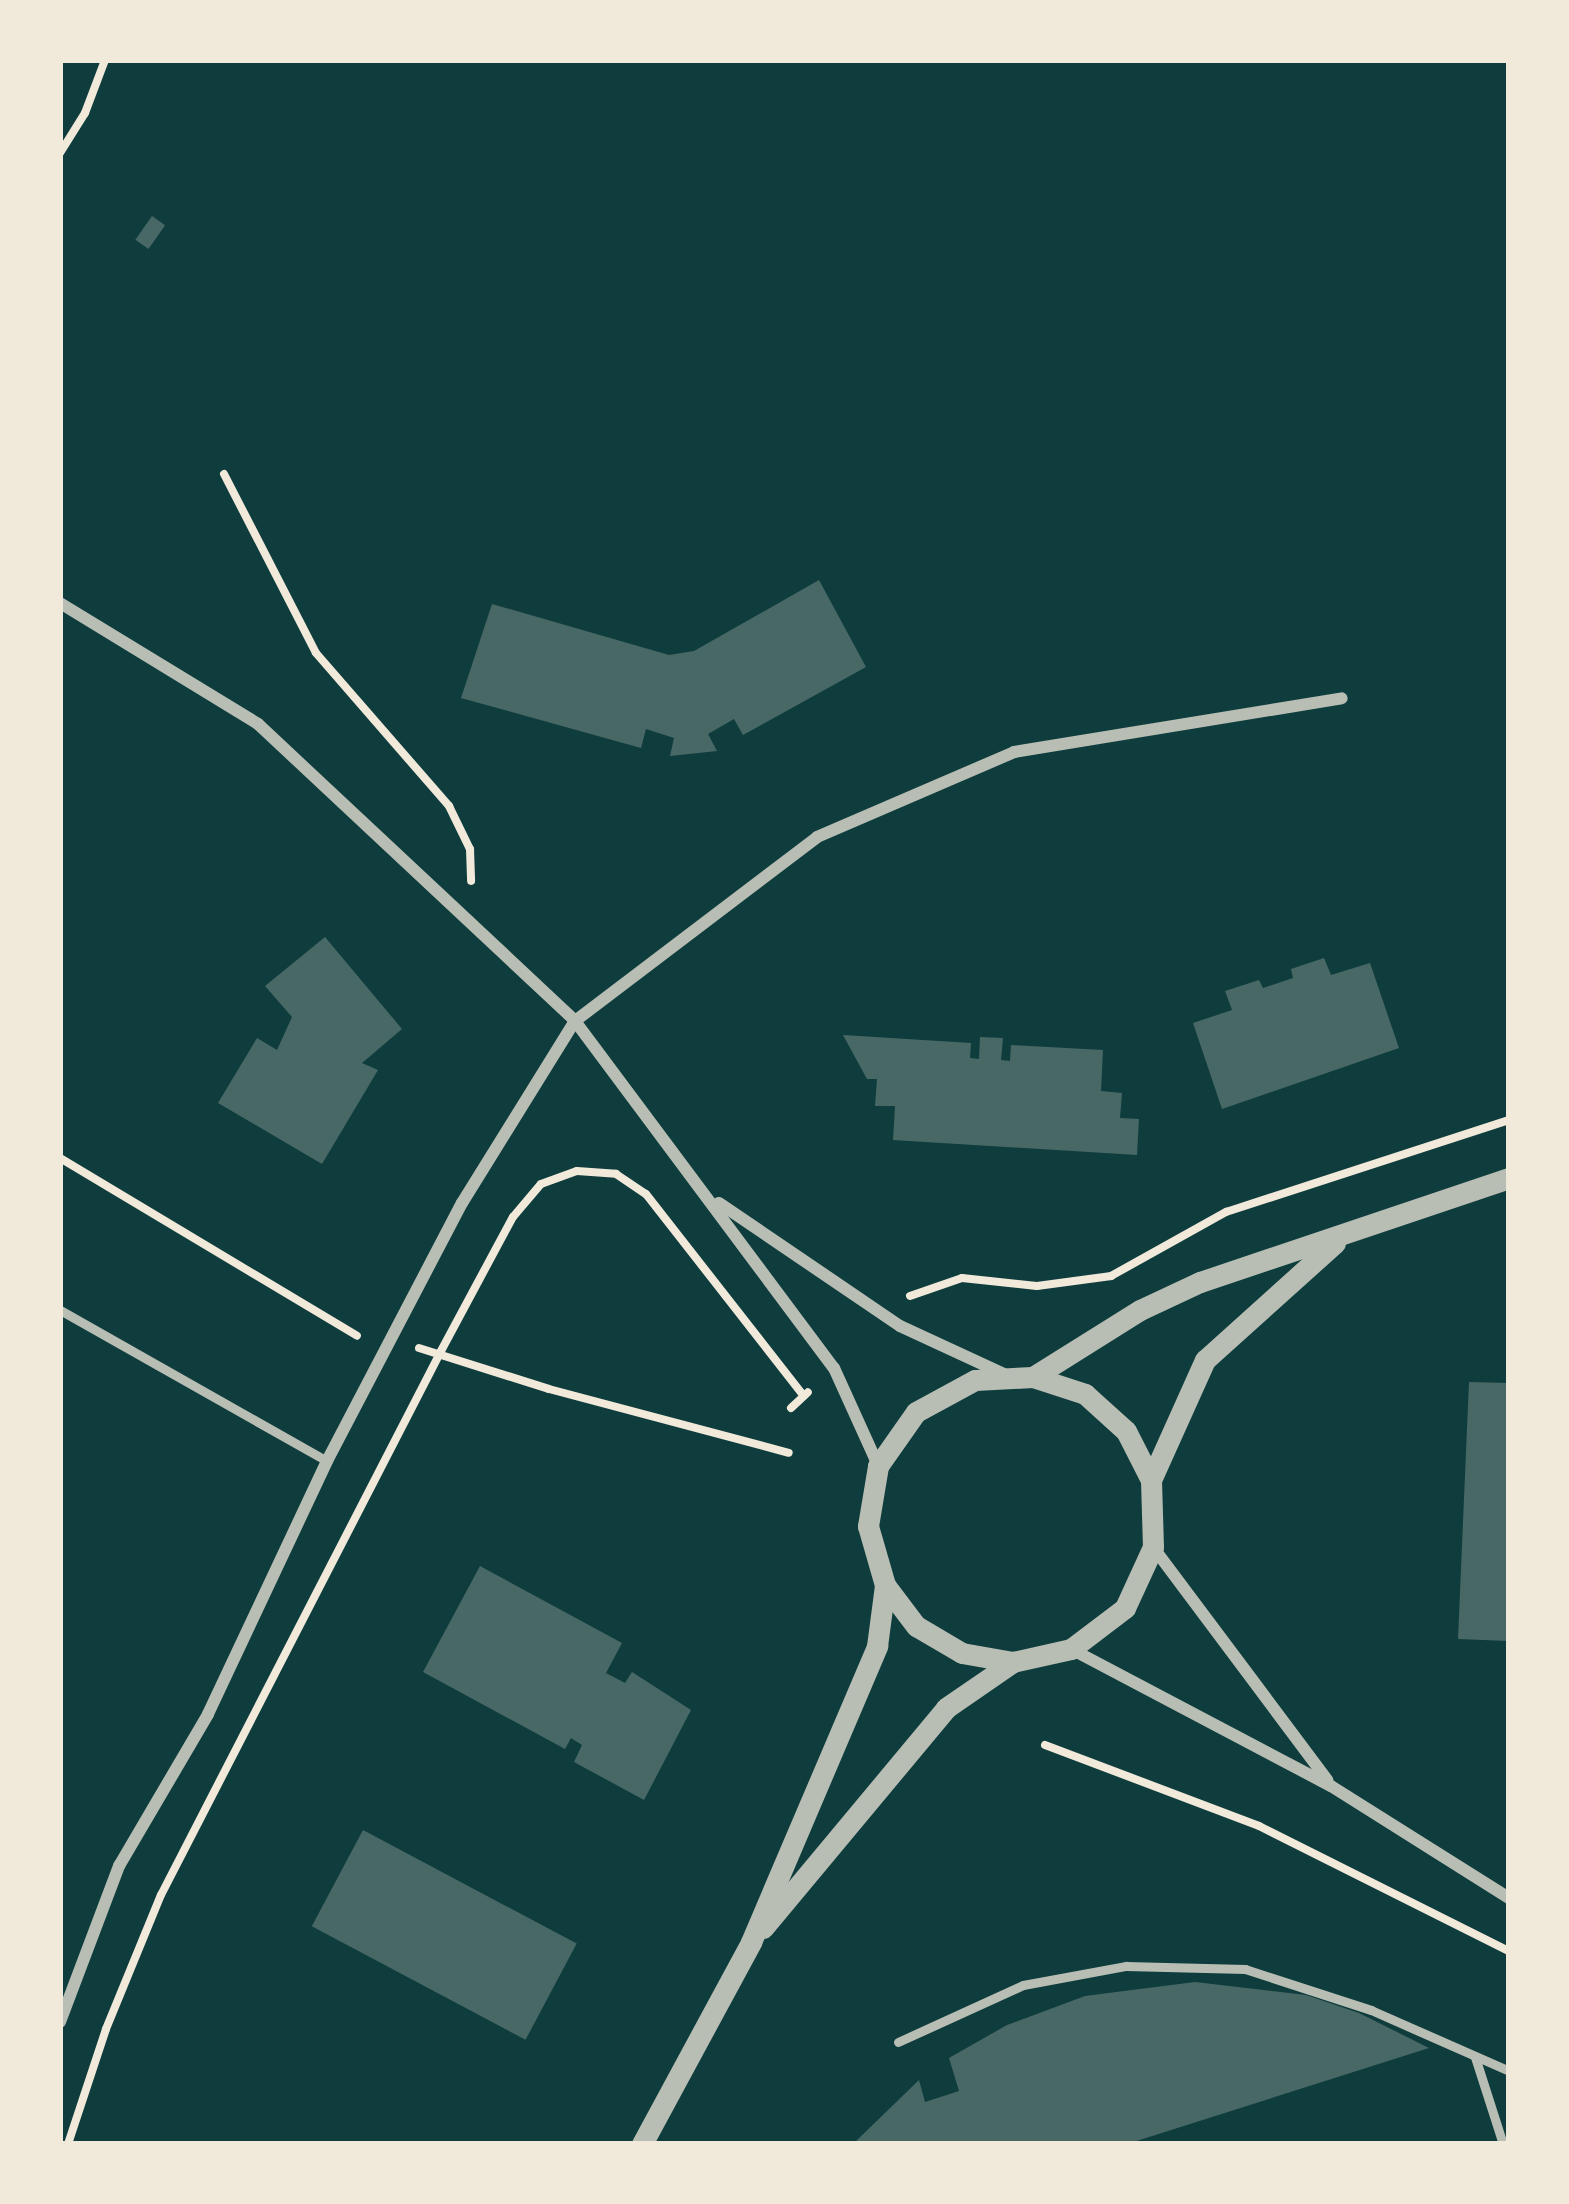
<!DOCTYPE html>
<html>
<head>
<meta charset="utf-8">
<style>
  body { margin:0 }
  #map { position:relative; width:1569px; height:2204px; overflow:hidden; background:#0f3d3e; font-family:"Source Sans 3",sans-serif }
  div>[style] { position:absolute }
  .building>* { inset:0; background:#486865; transform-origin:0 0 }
  .path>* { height:8px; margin:-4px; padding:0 4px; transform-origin:4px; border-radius:4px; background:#f1e9da }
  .service>* { height:9px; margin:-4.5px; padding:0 4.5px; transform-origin:4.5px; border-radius:4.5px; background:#b8beb3 }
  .minor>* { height:12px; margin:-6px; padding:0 6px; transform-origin:6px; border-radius:6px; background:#b8beb3 }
  .tertiary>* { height:21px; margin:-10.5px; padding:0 10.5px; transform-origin:10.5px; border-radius:10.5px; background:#b8beb3 }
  span { translate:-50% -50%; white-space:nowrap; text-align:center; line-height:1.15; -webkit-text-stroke:12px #f1e9da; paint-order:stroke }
  .frame { position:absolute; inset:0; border:63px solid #f1e9da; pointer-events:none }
</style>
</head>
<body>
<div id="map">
  <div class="building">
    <div style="left:152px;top:216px;width:16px;height:29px;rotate:35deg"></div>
    <div style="clip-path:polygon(819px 580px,866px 667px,743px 735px,734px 719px,708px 734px,717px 751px,670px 756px,674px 738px,646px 729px,641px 748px,461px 698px,492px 604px,669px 655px,694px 651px)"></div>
    <div style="clip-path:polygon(325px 937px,402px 1029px,362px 1063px,378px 1070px,322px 1164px,218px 1103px,257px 1038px,277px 1050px,292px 1017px,265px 986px)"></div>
    <div style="clip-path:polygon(1324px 958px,1331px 975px,1370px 963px,1399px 1048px,1222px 1109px,1193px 1023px,1232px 1010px,1225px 991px,1259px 980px,1263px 988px,1293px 978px,1291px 969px)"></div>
    <div style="clip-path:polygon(843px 1035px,971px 1043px,970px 1058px,979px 1059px,980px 1037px,1003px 1038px,1001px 1060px,1010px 1061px,1011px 1045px,1103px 1050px,1101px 1091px,1122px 1093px,1120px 1118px,1139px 1119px,1137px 1155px,893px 1140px,895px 1106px,875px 1106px,877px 1079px,867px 1079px)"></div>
    <div style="clip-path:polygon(1469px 1382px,1509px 1383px,1509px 1641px,1458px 1639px)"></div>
    <div style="clip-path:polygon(480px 1566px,622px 1643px,606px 1673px,625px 1683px,632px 1672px,691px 1710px,644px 1800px,574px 1762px,582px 1745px,571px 1738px,565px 1749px,423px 1672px)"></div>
    <div style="left:363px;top:1830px;width:242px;height:109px;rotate:28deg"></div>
    <div style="clip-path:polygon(1195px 1982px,1306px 1995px,1359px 2013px,1429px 2048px,1127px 2144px,853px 2144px,919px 2080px,925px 2102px,959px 2091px,949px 2058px,1007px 2025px,1085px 1996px)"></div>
  </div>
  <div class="path">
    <div style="left:60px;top:153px;width:47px;rotate:-58deg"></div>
    <div style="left:85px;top:113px;width:57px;rotate:-69.3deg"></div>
    <div style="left:224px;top:474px;width:201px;rotate:62.8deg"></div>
    <div style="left:316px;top:653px;width:203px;rotate:49deg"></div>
    <div style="left:449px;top:806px;width:48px;rotate:64deg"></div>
    <div style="left:470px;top:849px;width:32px;rotate:88deg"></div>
    <div style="left:60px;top:1158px;width:346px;rotate:30.9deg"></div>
    <div style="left:910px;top:1296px;width:55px;rotate:-19.1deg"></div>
    <div style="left:962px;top:1278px;width:75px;rotate:6.1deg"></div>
    <div style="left:1037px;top:1286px;width:75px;rotate:-7.7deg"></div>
    <div style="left:1111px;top:1276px;width:132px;rotate:-29.1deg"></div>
    <div style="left:1226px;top:1212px;width:298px;rotate:-18deg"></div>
    <div style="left:419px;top:1348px;width:136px;rotate:17.5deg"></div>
    <div style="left:549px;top:1389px;width:248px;rotate:14.9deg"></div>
    <div style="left:791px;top:1408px;width:23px;rotate:-43deg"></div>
    <div style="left:1045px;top:1745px;width:229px;rotate:20.7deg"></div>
    <div style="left:1259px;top:1826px;width:280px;rotate:26.6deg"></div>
    <div style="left:68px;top:2144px;width:121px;rotate:-71.7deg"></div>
    <div style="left:106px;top:2029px;width:145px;rotate:-67.7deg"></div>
    <div style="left:161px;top:1895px;width:612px;rotate:-62.76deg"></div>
    <div style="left:441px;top:1351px;width:152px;rotate:-61.8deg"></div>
    <div style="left:513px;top:1217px;width:43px;rotate:-49.7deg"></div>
    <div style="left:541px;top:1184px;width:38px;rotate:-20deg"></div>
    <div style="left:577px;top:1171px;width:39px;rotate:4deg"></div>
    <div style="left:616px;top:1174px;width:36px;rotate:34deg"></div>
    <div style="left:646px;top:1194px;width:256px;rotate:52deg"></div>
  </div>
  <div class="service">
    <div style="left:60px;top:1310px;width:307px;rotate:29.5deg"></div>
    <div style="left:898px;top:2042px;width:137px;rotate:-24.5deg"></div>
    <div style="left:1023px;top:1985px;width:105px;rotate:-10.5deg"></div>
    <div style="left:1126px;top:1966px;width:119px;rotate:1.4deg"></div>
    <div style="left:1245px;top:1969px;width:133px;rotate:18deg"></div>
    <div style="left:1371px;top:2010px;width:151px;rotate:23.8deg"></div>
    <div style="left:1475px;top:2057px;width:91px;rotate:72.2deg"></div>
  </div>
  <div class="minor">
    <div style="left:60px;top:603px;width:232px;rotate:31.4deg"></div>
    <div style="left:258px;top:724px;width:434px;rotate:43.1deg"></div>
    <div style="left:575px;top:1021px;width:433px;rotate:53.3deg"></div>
    <div style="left:834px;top:1368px;width:107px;rotate:65.6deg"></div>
    <div style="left:719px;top:1203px;width:219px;rotate:34.2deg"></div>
    <div style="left:900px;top:1326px;width:115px;rotate:24.8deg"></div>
    <div style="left:1153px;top:1547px;width:291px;rotate:53.2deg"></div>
    <div style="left:1071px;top:1649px;width:294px;rotate:27.8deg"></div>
    <div style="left:1331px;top:1786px;width:210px;rotate:32.2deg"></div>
    <div style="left:60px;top:2022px;width:167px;rotate:-69.3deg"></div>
    <div style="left:119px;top:1866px;width:176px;rotate:-59.6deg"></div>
    <div style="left:208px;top:1714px;width:280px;rotate:-64.8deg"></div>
    <div style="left:327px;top:1461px;width:291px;rotate:-62.4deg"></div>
    <div style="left:462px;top:1203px;width:214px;rotate:-58.2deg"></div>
    <div style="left:575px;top:1021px;width:304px;rotate:-37.2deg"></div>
    <div style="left:817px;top:837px;width:215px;rotate:-23.3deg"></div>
    <div style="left:1014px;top:752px;width:332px;rotate:-9.3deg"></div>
  </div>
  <div class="tertiary">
    <div style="left:1033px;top:1377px;width:55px;rotate:18.1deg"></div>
    <div style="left:1085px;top:1394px;width:55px;rotate:42.1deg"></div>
    <div style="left:1126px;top:1431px;width:55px;rotate:63deg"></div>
    <div style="left:1151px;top:1480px;width:67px;rotate:88.3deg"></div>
    <div style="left:1153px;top:1547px;width:67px;rotate:114.7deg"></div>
    <div style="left:1125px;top:1608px;width:68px;rotate:142.8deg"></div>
    <div style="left:1071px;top:1649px;width:59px;rotate:167.4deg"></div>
    <div style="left:1013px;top:1662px;width:52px;rotate:-170deg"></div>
    <div style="left:962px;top:1653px;width:53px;rotate:-149.6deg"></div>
    <div style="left:916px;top:1626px;width:51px;rotate:-127.1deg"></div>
    <div style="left:885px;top:1585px;width:61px;rotate:-106.1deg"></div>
    <div style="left:868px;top:1526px;width:61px;rotate:-80.5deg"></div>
    <div style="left:878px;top:1466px;width:66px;rotate:-54.9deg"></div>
    <div style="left:916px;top:1412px;width:67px;rotate:-28.5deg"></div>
    <div style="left:975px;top:1380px;width:58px;rotate:-3deg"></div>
    <div style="left:1033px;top:1377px;width:126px;rotate:-32.1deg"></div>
    <div style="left:1140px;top:1310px;width:66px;rotate:-25deg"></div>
    <div style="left:1200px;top:1282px;width:326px;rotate:-18.6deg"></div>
    <div style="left:1151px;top:1480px;width:132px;rotate:-65.8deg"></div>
    <div style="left:1205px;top:1360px;width:175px;rotate:-42deg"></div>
    <div style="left:763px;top:1928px;width:286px;rotate:-50.2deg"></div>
    <div style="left:946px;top:1708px;width:81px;rotate:-34.5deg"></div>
    <div style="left:642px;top:2144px;width:230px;rotate:-61.6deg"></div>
    <div style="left:751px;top:1942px;width:322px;rotate:-66.9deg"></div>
    <div style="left:877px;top:1646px;width:62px;rotate:-82.5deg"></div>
  </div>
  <div class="frame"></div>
</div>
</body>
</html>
